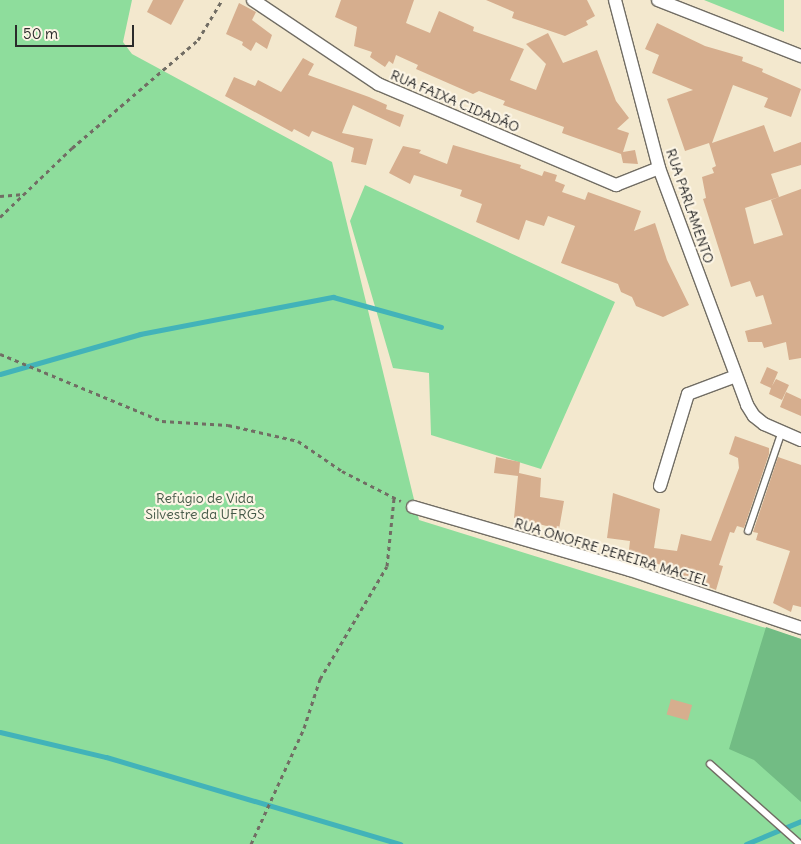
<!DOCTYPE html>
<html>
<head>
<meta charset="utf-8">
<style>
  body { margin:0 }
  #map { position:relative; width:801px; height:844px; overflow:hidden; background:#f3e8ce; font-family:Delius,sans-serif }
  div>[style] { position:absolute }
  .green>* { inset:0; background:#8edd9c }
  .forest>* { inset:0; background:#72bc84 }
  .stream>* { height:5px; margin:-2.5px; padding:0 2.5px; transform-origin:2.5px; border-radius:2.5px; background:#42b3b9 }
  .building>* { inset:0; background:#d6ae8e; transform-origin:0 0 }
  .path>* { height:3px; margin-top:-1.5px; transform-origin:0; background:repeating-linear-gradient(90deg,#716d64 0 4px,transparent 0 8px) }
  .roads { filter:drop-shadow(1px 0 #716d64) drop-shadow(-1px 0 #716d64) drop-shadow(0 1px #716d64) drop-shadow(0 -1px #716d64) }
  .lane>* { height:6px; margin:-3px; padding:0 3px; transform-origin:3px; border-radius:3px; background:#fff }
  .street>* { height:12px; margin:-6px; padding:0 6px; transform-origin:6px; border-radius:6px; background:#fff }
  span { translate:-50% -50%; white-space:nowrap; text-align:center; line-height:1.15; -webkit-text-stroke:4.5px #fcf5e5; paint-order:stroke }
  .street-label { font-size:14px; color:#2b2b2b }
  .park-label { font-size:14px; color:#445847 }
  .scale { position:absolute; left:15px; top:25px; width:119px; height:22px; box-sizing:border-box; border:2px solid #2b2b2b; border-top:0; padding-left:6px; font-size:15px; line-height:18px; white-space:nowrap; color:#2b2b2b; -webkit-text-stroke:4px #fcf5e5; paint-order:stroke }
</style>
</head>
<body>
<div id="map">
  <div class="green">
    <div style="clip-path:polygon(0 0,132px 0,123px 42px,132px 54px,332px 162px,419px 520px,801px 639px,801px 844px,0 844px)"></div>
    <div style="clip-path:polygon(704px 0,784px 0,784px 32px)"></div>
    <div style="clip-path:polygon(365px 185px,615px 302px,541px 469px,431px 435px,429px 373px,393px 368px,350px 221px)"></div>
  </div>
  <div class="forest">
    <div style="clip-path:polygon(766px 627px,801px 639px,801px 802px,754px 760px,729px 749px)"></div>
  </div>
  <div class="stream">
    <div style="left:0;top:374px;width:146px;rotate:-15.9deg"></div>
    <div style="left:140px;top:334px;width:197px;rotate:-10.9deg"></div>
    <div style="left:333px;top:297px;width:112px;rotate:15.5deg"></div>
    <div style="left:0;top:732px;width:109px;rotate:13.3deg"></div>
    <div style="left:106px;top:757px;width:307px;rotate:16.5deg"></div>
    <div style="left:746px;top:844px;width:60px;rotate:-22.7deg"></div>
  </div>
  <div class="building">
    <div style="clip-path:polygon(153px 0,184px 0,171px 25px,147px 12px)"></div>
    <div style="clip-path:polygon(341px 0,414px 0,406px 23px,430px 33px,439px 11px,474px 27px,473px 31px,524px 49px,510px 80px,536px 90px,546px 64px,526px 44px,548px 33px,563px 63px,597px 50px,616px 101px,629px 118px,617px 129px,629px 133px,623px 152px,635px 150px,638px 164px,623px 163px,621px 154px,562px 133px,564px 127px,503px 105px,505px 101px,479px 91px,473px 94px,416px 69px,418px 65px,396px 55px,393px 64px,389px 61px,385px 67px,370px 57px,372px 52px,354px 46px,357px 27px,335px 17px)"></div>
    <div style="clip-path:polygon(486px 0,587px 0,595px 16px,586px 21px,588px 25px,565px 36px,512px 18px,514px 12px)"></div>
    <div style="clip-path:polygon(239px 3px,256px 12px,252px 20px,272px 35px,267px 49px,256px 42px,251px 51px,242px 45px,243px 42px,226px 34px)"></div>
    <div style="clip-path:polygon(657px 23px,705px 46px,743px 57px,742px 61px,763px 69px,762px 72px,801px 89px,791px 117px,764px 107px,768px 98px,733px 85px,712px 143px,764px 125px,774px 152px,801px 142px,801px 165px,771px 174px,779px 197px,745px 208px,754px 244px,783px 235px,771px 200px,801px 189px,801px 358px,789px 360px,786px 342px,764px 348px,762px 342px,748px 342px,745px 331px,772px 324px,763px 295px,756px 297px,750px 281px,731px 287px,703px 199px,706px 198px,702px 177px,714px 173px,712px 168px,716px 166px,709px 143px,685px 151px,667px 99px,693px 90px,652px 73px,659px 55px,645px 49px)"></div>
    <div style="clip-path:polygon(303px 58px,314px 64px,308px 75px,369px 97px,387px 105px,386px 109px,404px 115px,400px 127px,353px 105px,342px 133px,373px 139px,366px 165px,351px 162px,354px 148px,312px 131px,309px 137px,294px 129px,292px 132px,225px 96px,234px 77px,255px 86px,258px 80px,281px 92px)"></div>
    <div style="clip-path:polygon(453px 145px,521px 165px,520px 168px,542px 176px,544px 171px,557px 175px,555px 181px,565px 185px,562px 192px,585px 200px,588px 192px,641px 211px,634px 231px,655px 223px,667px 260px,689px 305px,663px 317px,636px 306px,632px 297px,621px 292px,618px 284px,561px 263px,575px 226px,548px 216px,544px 226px,526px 220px,519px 240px,476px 222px,482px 204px,460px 196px,462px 190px,414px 175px,410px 184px,389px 173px,403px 146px,421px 150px,419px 153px,447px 164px)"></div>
    <div style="clip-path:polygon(767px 367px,778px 372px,772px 386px,776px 379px,789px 385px,782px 400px,769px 394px,771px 388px,760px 383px)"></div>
    <div style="clip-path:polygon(786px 392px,801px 399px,801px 416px,780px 407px)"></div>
    <div style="clip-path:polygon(735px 436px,769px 448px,769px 454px,744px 528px,737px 526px,734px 533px,730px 532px,719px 565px,723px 566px,716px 590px,672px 572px,673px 567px,628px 558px,630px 541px,607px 538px,613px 493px,660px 509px,654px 548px,677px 551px,681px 534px,711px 541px,739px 468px,738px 458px,729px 454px)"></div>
    <div style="clip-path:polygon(496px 457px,520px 462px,519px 473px,541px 478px,540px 497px,564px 501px,559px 529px,514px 518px,518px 476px,494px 473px)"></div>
    <div style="clip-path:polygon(778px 457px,801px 465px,801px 607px,793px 605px,791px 612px,773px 603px,790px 551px,756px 540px,758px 533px,753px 532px)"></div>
    <div style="left:671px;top:699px;width:22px;height:16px;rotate:16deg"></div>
  </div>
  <div class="path">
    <div style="left:0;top:196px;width:24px;rotate:-5deg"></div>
    <div style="left:0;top:217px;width:100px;rotate:-43.8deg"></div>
    <div style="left:72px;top:148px;width:166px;rotate:-40.6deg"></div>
    <div style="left:198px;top:40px;width:47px;rotate:-59deg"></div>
    <div style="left:0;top:354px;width:175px;rotate:22.5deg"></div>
    <div style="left:162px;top:421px;width:66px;rotate:3.5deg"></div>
    <div style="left:228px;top:425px;width:72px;rotate:12.9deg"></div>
    <div style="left:298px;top:441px;width:53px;rotate:34.3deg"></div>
    <div style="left:342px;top:471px;width:66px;rotate:27deg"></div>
    <div style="left:251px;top:844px;width:128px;rotate:-65.4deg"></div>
    <div style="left:304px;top:728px;width:52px;rotate:-71.9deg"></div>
    <div style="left:320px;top:679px;width:131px;rotate:-59.3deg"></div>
    <div style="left:387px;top:566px;width:68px;rotate:-84.1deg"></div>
  </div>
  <div class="roads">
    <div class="lane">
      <div style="left:748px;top:531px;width:106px;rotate:-71.2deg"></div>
      <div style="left:710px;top:764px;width:120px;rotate:41.6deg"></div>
    </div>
    <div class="street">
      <div style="left:253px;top:0;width:151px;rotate:33.9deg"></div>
      <div style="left:378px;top:84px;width:259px;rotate:23deg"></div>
      <div style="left:616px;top:185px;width:46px;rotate:-21.6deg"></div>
      <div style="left:615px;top:0;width:174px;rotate:75.3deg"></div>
      <div style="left:659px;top:168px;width:253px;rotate:69.6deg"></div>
      <div style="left:747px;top:405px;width:13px;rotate:58deg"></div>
      <div style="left:754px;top:416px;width:13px;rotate:39deg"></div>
      <div style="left:764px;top:424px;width:40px;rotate:23.4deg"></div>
      <div style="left:658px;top:0;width:154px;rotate:21.4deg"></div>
      <div style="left:660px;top:486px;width:96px;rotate:-73.1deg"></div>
      <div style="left:688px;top:394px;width:51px;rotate:-20.6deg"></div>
      <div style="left:413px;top:507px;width:226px;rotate:16.2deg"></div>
      <div style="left:630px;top:570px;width:181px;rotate:18.7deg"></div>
    </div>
  </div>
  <div class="street-label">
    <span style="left:455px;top:101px;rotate:23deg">RUA FAIXA CIDADÃO</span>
    <span style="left:690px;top:206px;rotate:71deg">RUA PARLAMENTO</span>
    <span style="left:612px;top:552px;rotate:17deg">RUA ONOFRE PEREIRA MACIEL</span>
  </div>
  <div class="park-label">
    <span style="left:205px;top:506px">Refúgio de Vida<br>Silvestre da UFRGS</span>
  </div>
  <div class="scale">50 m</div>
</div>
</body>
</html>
